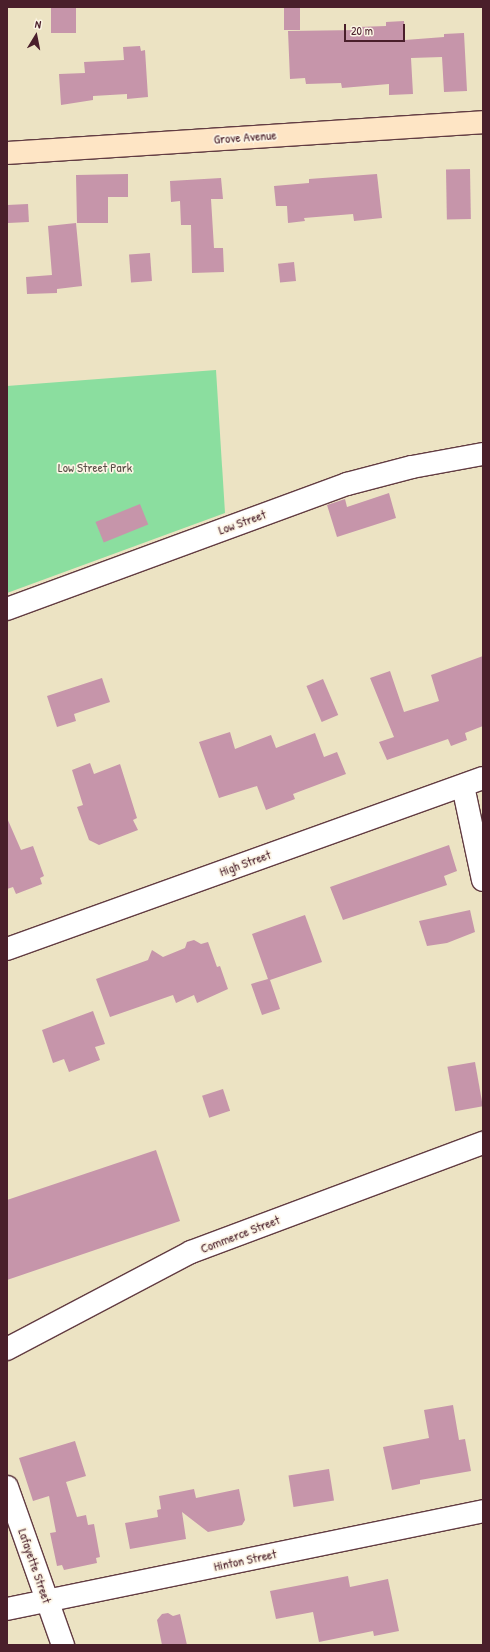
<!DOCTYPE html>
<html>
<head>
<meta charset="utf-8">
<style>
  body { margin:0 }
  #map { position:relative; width:490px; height:1652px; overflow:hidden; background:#ece3c3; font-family:"Patrick Hand",sans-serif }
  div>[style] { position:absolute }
  .green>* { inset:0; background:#8bde9f }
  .building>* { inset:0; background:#c695aa; transform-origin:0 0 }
  .roads { filter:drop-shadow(1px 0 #623c42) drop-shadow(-1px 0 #623c42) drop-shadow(0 1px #623c42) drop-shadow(0 -1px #623c42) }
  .minor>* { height:22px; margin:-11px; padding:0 11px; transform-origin:11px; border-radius:11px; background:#fff }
  .secondary>* { height:22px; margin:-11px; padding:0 11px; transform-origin:11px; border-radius:11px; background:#fee5c5 }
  span { translate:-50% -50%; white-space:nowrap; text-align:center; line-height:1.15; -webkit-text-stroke:3.5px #fcf5e5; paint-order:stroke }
  .street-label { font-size:13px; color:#4a1f2b }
  .park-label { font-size:13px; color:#5a4f48 }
  .frame { position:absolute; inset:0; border:8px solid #4a1f2b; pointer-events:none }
  .north { position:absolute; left:16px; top:16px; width:40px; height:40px; -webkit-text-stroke:3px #fcf5e5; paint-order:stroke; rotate:10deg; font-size:11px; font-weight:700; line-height:16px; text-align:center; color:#4a1f2b }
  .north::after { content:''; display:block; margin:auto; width:14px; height:18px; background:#4a1f2b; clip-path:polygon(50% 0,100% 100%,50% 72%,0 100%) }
  .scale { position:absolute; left:344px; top:24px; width:61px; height:18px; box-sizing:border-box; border:2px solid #4a1f2b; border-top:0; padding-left:5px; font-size:12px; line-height:14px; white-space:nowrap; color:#4a1f2b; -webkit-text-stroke:3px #fcf5e5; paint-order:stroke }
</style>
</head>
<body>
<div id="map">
  <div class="green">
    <div style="clip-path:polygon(216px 370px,225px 513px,7px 593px,7px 386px)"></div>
  </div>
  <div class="building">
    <div style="left:51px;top:7px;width:25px;height:26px"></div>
    <div style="left:284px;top:7px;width:16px;height:23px"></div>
    <div style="clip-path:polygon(404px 21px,405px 40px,444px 37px,444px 34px,464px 33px,467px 91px,444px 92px,442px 57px,411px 58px,413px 94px,389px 95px,389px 84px,342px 88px,341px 83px,306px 84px,305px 78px,290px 79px,288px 31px,358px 30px,358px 27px,386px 26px,386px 22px)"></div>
    <div style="clip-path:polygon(140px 46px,141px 51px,145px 50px,148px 97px,127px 99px,127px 94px,93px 96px,93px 100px,61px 105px,59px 74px,85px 73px,84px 62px,124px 60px,123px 47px)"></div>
    <div style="left:470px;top:169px;width:50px;height:24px;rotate:89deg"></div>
    <div style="clip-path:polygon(128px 174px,128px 197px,108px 197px,108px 223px,77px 223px,76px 175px)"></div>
    <div style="clip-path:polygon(377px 174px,382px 218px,354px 221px,353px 214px,304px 218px,305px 221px,288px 223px,287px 206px,276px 206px,274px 186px,309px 183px,309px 179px)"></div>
    <div style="clip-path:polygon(221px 178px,223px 199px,211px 199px,214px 248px,223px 248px,224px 272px,192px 273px,191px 225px,181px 225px,180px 201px,171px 202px,170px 181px)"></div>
    <div style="left:28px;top:204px;width:18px;height:21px;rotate:87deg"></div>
    <div style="clip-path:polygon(76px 223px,82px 286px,57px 289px,57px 293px,27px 294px,26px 277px,52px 275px,48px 226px)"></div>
    <div style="left:150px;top:253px;width:28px;height:21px;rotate:86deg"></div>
    <div style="left:294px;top:262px;width:19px;height:16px;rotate:84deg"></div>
    <div style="clip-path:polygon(389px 493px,396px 518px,337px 537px,327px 505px,345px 499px,347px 507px)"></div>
    <div style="left:140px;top:504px;width:22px;height:48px;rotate:68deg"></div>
    <div style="clip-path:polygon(483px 656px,483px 726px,465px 733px,467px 740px,451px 746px,448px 739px,387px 760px,379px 742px,394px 737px,370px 678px,390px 671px,404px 712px,439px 701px,431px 675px)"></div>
    <div style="clip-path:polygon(102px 678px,110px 702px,74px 714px,76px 721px,57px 727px,47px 696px)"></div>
    <div style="left:323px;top:679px;width:39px;height:18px;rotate:67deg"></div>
    <div style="clip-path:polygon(230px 732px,235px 749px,271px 735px,276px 748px,315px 733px,324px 757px,337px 752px,346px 774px,293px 794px,295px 799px,266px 810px,257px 786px,219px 798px,199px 742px)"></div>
    <div style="clip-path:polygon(90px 763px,94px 774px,120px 764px,137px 818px,133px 820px,138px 830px,99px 845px,89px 840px,77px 807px,83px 805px,72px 770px)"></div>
    <div style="clip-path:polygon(7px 818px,21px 850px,33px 846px,44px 876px,40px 878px,42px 884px,16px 894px,13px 887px,7px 889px)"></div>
    <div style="clip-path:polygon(449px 845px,457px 871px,444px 876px,447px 885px,343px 920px,330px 887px)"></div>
    <div style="clip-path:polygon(470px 910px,475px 932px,447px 943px,427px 946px,419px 921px)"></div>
    <div style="clip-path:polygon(305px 915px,322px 962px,270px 980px,280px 1009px,262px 1015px,251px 984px,268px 979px,252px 934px)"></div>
    <div style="clip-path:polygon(194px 940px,201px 944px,208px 942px,217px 967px,220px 966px,228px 989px,197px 1003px,194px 995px,176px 1003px,173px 995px,110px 1017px,96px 979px,148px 960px,152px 950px,163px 957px,185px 948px,187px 942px)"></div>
    <div style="clip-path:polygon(93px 1011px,105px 1044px,95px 1047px,100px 1060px,69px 1072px,64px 1059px,53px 1063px,42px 1030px)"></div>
    <div style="left:475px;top:1062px;width:45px;height:28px;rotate:80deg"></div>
    <div style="left:223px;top:1089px;width:23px;height:22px;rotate:72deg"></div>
    <div style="clip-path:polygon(156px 1150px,180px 1221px,7px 1280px,7px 1200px)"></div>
    <div style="clip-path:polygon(453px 1405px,459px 1440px,465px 1439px,471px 1471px,420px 1480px,420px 1484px,392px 1490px,383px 1447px,429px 1438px,424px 1410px)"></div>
    <div style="clip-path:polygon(75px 1441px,86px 1476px,66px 1482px,77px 1517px,86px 1515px,88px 1525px,94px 1524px,100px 1557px,96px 1558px,97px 1563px,64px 1570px,62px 1565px,57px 1566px,50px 1533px,56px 1532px,49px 1496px,33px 1501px,19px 1458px)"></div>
    <div style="left:329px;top:1469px;width:32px;height:41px;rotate:81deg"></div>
    <div style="clip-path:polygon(194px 1489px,196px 1498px,239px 1489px,245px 1520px,242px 1525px,208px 1532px,182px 1512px,186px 1539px,130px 1549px,125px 1523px,158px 1517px,157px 1510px,161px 1509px,159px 1496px)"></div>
    <div style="clip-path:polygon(348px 1576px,350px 1587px,388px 1579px,399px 1631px,374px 1636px,373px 1631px,319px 1642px,313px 1612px,276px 1619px,270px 1591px)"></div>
    <div style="clip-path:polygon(168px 1613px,173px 1616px,180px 1614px,187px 1645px,162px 1645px,157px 1620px,162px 1614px)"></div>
  </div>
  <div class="roads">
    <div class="minor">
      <div style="left:7px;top:609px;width:362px;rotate:-20.2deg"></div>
      <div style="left:347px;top:484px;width:67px;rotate:-14.7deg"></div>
      <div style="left:412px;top:467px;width:72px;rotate:-10.4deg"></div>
      <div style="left:463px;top:786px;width:96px;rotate:78deg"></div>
      <div style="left:7px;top:949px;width:506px;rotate:-19.76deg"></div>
      <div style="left:7px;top:1349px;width:208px;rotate:-27.8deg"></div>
      <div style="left:191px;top:1252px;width:312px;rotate:-20.5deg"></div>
      <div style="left:7px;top:1487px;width:168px;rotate:70.5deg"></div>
      <div style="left:7px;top:1609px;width:486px;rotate:-11.6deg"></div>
    </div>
    <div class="secondary">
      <div style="left:7px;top:153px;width:477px;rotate:-3.7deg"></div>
    </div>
  </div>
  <div class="street-label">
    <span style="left:245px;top:137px;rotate:-4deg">Grove Avenue</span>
    <span style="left:242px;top:522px;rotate:-20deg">Low Street</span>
    <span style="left:245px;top:863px;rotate:-20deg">High Street</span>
    <span style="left:240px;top:1234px;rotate:-21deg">Commerce Street</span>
    <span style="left:245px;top:1560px;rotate:-12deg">Hinton Street</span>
    <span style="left:35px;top:1566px;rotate:71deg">Lafayette Street</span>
  </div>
  <div class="park-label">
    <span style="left:95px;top:467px">Low Street Park</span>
  </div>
  <div class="frame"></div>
  <div class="north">N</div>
  <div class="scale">20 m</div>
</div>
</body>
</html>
